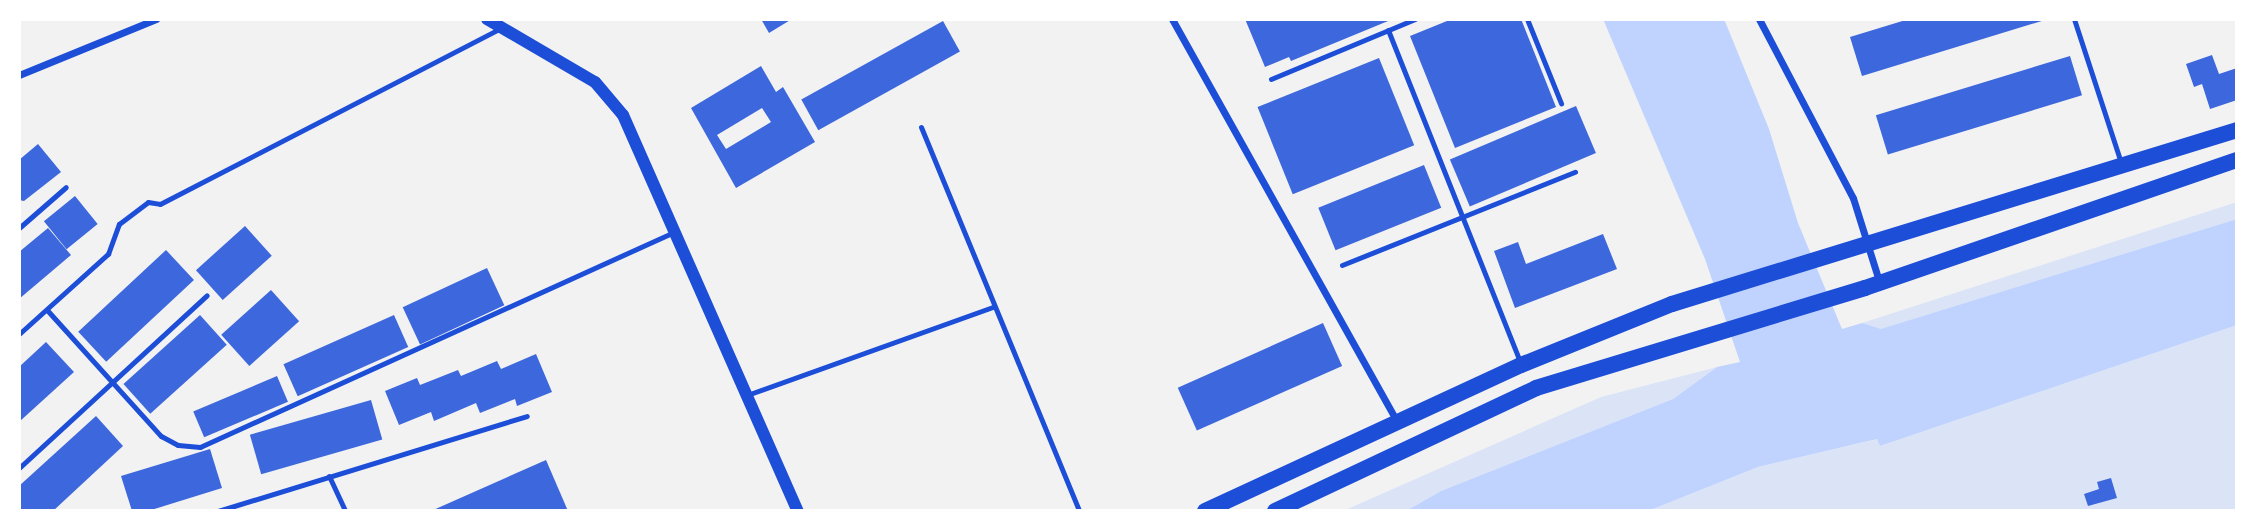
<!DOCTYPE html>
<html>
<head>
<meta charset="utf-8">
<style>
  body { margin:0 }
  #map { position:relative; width:2256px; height:530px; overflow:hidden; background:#f2f2f2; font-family:Montserrat,sans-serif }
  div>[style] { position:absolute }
  .green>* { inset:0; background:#dbe4f7 }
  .water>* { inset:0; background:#bfd3fe }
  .building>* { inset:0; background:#3d67dc; transform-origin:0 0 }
  .service>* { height:5px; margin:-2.5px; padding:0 2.5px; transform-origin:2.5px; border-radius:2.5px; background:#1d4ed8 }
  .minor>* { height:7px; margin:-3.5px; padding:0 3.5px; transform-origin:3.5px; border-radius:3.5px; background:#1d4ed8 }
  .tertiary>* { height:12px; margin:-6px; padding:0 6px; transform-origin:6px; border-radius:6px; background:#1d4ed8 }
  .primary>* { height:16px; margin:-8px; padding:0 8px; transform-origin:8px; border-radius:8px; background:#1d4ed8 }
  span { translate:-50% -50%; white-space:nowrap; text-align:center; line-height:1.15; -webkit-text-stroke:5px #fff; paint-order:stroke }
  .frame { position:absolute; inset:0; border:21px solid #fff; pointer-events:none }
</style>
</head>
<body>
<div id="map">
  <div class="green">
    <div style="clip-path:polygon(2237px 202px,2237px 219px,1881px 330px,1862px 323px)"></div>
    <div style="clip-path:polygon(2237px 325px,2237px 511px,1648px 511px,1758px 467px,1878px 439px,1880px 446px)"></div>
    <div style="clip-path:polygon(1717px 367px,1673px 399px,1441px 491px,1406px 511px,1343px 511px,1601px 397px)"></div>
  </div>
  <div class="water">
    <div style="clip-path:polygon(1603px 19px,1724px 19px,1769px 129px,1798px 223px,1842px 329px,1862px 323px,1881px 329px,2237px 219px,2237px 325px,1880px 446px,1877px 439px,1758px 467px,1648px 511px,1406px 511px,1441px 491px,1673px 399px,1717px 367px,1740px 362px,1705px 259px)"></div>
  </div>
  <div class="building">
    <div style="clip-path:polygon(761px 19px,792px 19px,769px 33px)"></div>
    <div style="clip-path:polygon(1245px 19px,1393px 19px,1291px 61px,1289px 57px,1265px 67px)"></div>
    <div style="clip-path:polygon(1452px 19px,1521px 19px,1556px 107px,1455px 148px,1410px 36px)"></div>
    <div style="clip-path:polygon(1909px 19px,2045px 19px,2045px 20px,1862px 76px,1850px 37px)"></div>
    <div style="left:943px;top:21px;width:35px;height:162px;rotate:61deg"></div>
    <div style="clip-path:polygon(2212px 55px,2219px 74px,2237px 68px,2237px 100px,2210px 109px,2202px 84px,2194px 87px,2186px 64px)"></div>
    <div style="left:2070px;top:56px;width:41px;height:203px;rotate:73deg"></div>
    <div style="left:1379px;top:58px;width:94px;height:131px;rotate:68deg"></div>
    <div style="clip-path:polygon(evenodd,761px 66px,776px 92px,783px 87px,815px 142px,736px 188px,691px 108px,761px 66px,762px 108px,771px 122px,726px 149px,717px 135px,762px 108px)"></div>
    <div style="left:1576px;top:106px;width:51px;height:137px;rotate:67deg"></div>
    <div style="clip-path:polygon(38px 144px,61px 172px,24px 201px,19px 200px,19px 160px)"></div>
    <div style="left:1424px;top:165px;width:46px;height:114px;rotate:68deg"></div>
    <div style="left:75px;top:196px;width:36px;height:40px;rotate:51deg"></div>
    <div style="left:245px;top:226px;width:40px;height:66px;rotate:48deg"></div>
    <div style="clip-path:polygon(48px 228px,71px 255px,19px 299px,19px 252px)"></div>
    <div style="clip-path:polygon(1603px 234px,1617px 269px,1515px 308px,1494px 251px,1518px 242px,1526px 264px)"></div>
    <div style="left:166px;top:250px;width:41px;height:120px;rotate:47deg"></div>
    <div style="left:487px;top:268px;width:41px;height:93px;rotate:65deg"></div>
    <div style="left:271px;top:290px;width:42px;height:67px;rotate:48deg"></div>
    <div style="left:200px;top:315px;width:40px;height:103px;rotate:48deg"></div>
    <div style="left:394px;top:315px;width:35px;height:121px;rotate:66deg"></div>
    <div style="left:1323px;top:323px;width:47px;height:159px;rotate:66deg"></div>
    <div style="clip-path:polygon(46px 342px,74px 372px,19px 422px,19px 367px)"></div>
    <div style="clip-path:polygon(536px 354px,552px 392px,517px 406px,515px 399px,480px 413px,476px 403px,434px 421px,431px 412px,399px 425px,385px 391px,417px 378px,420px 385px,458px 370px,461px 376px,497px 361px,501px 369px)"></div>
    <div style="left:277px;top:376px;width:28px;height:91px;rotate:67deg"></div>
    <div style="left:371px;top:400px;width:41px;height:126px;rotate:74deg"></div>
    <div style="clip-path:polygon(96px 416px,123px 446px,53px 511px,21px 511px,19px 486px)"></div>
    <div style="clip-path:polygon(210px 449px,222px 488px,148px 511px,132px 511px,121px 476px)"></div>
    <div style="clip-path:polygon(546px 460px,568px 511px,431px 511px)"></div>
    <div style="clip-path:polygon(2111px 478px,2117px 498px,2088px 506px,2084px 494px,2099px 489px,2097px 482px)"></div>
  </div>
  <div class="service">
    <div style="left:1527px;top:19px;width:91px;rotate:68deg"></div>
    <div style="left:2074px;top:19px;width:151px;rotate:71.9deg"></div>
    <div style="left:1388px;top:30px;width:357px;rotate:68.3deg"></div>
    <div style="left:1271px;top:79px;width:156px;rotate:-22.6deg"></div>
    <div style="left:921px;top:127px;width:415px;rotate:67.6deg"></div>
    <div style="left:19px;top:228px;width:62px;rotate:-41.1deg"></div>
    <div style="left:1342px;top:265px;width:251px;rotate:-21.8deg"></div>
    <div style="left:47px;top:310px;width:170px;rotate:47.9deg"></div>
    <div style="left:161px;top:436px;width:19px;rotate:28deg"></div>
    <div style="left:178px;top:445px;width:22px;rotate:5deg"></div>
    <div style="left:200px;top:447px;width:520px;rotate:-24.4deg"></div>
    <div style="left:19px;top:334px;width:120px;rotate:-42deg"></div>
    <div style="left:108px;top:254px;width:32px;rotate:-70deg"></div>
    <div style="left:119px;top:224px;width:36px;rotate:-37deg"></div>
    <div style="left:148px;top:202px;width:12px;rotate:9deg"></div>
    <div style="left:160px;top:204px;width:384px;rotate:-27.3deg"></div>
    <div style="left:747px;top:395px;width:261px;rotate:-19.7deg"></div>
    <div style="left:19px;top:468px;width:255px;rotate:-42.6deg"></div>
    <div style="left:329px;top:476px;width:38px;rotate:65deg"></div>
    <div style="left:218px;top:511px;width:323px;rotate:-17.1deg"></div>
  </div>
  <div class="minor">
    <div style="left:1172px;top:19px;width:461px;rotate:60.8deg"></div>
    <div style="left:1759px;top:19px;width:202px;rotate:62.3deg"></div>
    <div style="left:1853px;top:198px;width:87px;rotate:72.6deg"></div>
    <div style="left:19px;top:75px;width:148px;rotate:-22.2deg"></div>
  </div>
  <div class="tertiary">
    <div style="left:487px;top:19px;width:125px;rotate:30.3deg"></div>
    <div style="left:595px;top:82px;width:43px;rotate:49.7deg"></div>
    <div style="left:623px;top:115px;width:433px;rotate:66.2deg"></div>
  </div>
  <div class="primary">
    <div style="left:1205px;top:511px;width:348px;rotate:-24.8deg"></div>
    <div style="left:1521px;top:365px;width:163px;rotate:-22deg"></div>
    <div style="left:1672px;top:304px;width:591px;rotate:-17.12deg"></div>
    <div style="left:1275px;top:511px;width:289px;rotate:-25.2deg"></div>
    <div style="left:1536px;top:388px;width:344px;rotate:-16.9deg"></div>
    <div style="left:1865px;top:288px;width:393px;rotate:-19deg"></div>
  </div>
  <div class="frame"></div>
</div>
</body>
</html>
